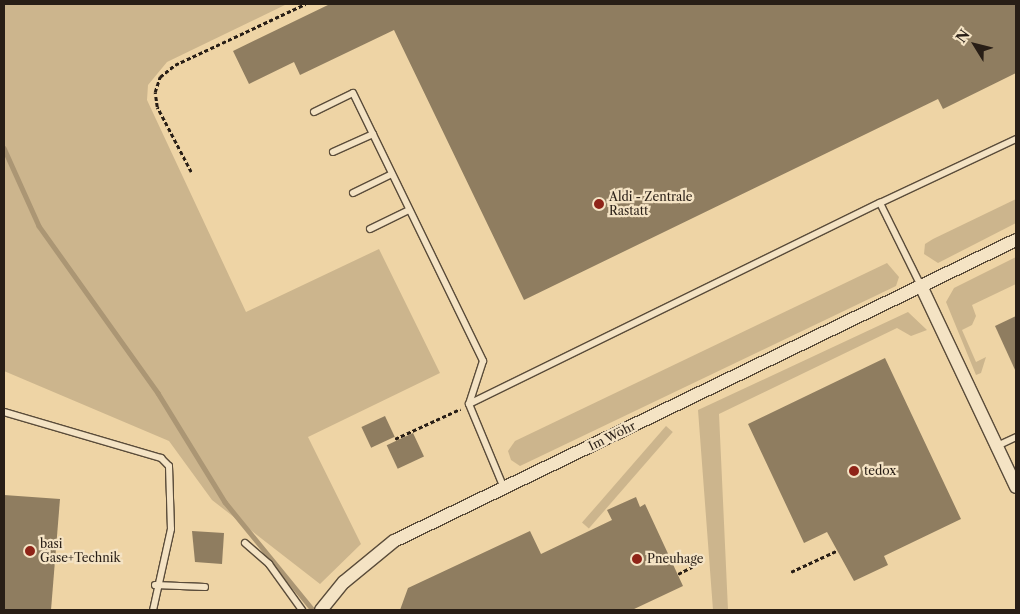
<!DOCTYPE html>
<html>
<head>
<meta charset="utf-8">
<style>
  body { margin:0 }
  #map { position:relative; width:1020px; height:614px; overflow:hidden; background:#eed4a5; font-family:"Libre Caslon Text",serif }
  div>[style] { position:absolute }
  .green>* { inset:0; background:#ccb58d; transform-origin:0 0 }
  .stream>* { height:4.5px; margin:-2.25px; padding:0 2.25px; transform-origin:2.25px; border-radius:2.25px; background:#ab9674 }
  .building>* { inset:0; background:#8f7d60; transform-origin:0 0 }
  .path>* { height:2.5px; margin-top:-1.25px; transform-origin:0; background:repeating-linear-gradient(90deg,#281e16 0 4px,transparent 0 6.5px) }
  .roads { filter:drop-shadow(1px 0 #5a4c3a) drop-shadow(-1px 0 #5a4c3a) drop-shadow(0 1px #5a4c3a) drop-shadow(0 -1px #5a4c3a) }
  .lane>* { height:6px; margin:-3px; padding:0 3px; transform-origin:3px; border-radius:3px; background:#f4e3c4 }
  .street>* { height:12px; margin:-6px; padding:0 6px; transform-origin:6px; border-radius:6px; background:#f4e3c4 }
  .dots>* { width:14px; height:14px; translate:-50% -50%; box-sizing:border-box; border:2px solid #f4e3c4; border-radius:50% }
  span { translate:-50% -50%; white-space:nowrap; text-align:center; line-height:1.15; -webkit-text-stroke:4.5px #f4e3c4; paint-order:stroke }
  .poi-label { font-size:12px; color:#281e16 }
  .left { translate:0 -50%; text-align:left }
  .street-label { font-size:12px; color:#281e16 }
  .frame { position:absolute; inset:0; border:5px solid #281e16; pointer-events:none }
  .north { position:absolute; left:950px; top:20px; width:50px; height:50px; -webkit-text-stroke:4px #f4e3c4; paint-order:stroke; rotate:306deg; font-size:14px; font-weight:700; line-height:20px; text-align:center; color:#281e16 }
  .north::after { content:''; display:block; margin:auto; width:18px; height:22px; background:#281e16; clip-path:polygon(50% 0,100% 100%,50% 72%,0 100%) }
</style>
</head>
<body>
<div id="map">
  <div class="green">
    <div style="clip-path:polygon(4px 4px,287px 4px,167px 62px,148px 85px,147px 100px,246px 312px,379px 249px,440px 373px,308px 437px,361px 544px,320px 584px,212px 500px,169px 441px,4px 371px)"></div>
    <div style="clip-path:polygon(1016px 199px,1016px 223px,938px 263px,924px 254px,925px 244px,933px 239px)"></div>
    <div style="clip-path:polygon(1016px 257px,1016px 284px,972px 305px,976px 316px,972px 325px,962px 330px,976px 362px,986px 357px,981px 373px,976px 375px,946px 302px,954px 288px)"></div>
    <div style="clip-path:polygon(887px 263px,899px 277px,896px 286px,520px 466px,511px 460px,508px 451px,515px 441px)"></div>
    <div style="clip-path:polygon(908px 312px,927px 330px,911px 336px,897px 328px,719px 414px,728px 610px,713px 610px,698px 410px)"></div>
    <div style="left:666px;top:426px;width:9px;height:128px;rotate:41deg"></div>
  </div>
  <div class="stream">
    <div style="left:4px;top:148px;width:85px;rotate:65.8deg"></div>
    <div style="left:39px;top:226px;width:205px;rotate:54.5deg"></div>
    <div style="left:158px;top:393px;width:128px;rotate:58.4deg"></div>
    <div style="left:225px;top:502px;width:139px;rotate:50.8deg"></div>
  </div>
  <div class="building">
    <div style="clip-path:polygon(330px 4px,1016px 4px,1016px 73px,943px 109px,938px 99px,524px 300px,394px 30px,300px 75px,294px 62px,249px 84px,233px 51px)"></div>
    <div style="clip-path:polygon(1016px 316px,1016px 372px,995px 326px)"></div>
    <div style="clip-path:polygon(885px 358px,961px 519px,884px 556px,888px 565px,854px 581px,827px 532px,804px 543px,748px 424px)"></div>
    <div style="left:385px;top:416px;width:23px;height:26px;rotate:65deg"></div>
    <div style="left:413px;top:433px;width:26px;height:29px;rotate:65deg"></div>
    <div style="clip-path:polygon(4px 495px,60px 499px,51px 610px,4px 610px)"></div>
    <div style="clip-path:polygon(636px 497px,640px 507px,645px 504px,683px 586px,632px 610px,400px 610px,408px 588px,530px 531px,541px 554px,612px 520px,607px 510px)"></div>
    <div style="clip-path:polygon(192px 531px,224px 533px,222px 564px,195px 562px)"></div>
  </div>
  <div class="path">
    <div style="left:191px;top:172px;width:73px;rotate:-117.6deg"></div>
    <div style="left:157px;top:107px;width:15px;rotate:-98deg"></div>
    <div style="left:155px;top:92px;width:16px;rotate:-72deg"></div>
    <div style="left:160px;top:77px;width:19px;rotate:-39deg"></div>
    <div style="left:175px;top:65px;width:144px;rotate:-25.1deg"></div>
    <div style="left:395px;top:439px;width:72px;rotate:-24.8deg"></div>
    <div style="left:791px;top:572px;width:50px;rotate:-25deg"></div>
    <div style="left:678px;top:574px;width:16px;rotate:-27deg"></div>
  </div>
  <div class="roads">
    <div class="lane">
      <div style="left:314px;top:112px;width:43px;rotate:-26deg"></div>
      <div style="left:353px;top:93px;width:298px;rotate:64.1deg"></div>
      <div style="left:483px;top:361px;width:45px;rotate:108deg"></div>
      <div style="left:469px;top:404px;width:91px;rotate:67.4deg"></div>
      <div style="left:333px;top:152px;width:44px;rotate:-24.2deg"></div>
      <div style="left:353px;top:193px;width:43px;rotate:-26deg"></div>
      <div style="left:880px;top:203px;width:150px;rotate:-25.2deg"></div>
      <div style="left:370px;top:229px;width:43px;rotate:-26deg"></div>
      <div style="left:469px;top:404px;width:458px;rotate:-26.1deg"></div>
      <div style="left:880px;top:203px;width:93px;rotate:63.7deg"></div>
      <div style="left:4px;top:412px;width:164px;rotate:16.3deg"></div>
      <div style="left:161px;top:458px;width:11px;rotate:45deg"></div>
      <div style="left:169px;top:466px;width:63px;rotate:88.2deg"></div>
      <div style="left:171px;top:529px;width:83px;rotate:102.5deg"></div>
      <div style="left:997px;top:446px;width:21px;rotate:-25deg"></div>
      <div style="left:245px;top:543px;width:32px;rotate:41deg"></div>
      <div style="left:269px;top:564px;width:57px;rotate:54.3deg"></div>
      <div style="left:155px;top:585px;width:50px;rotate:2.3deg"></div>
    </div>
    <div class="street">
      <div style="left:922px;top:288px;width:220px;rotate:64.7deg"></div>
      <div style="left:321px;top:610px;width:36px;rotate:-51deg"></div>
      <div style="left:344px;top:582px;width:65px;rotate:-39.4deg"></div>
      <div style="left:394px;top:541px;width:691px;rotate:-25.82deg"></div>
    </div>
  </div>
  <div class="dots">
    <div style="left:599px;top:204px;background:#8f2418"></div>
    <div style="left:854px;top:471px;background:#8f2418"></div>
    <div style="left:30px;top:551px;background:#8f2418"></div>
    <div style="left:637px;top:559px;background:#8f2418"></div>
  </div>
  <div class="poi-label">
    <span class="left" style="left:609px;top:204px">Aldi - Zentrale<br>Rastatt</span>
    <span class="left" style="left:864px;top:471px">tedox</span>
    <span class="left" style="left:40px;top:551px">basi<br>Gase+Technik</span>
    <span class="left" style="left:647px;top:559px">Pneuhage</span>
  </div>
  <div class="street-label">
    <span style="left:612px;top:436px;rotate:-26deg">Im Wöhr</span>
  </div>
  <div class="frame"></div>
  <div class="north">N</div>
</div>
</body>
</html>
